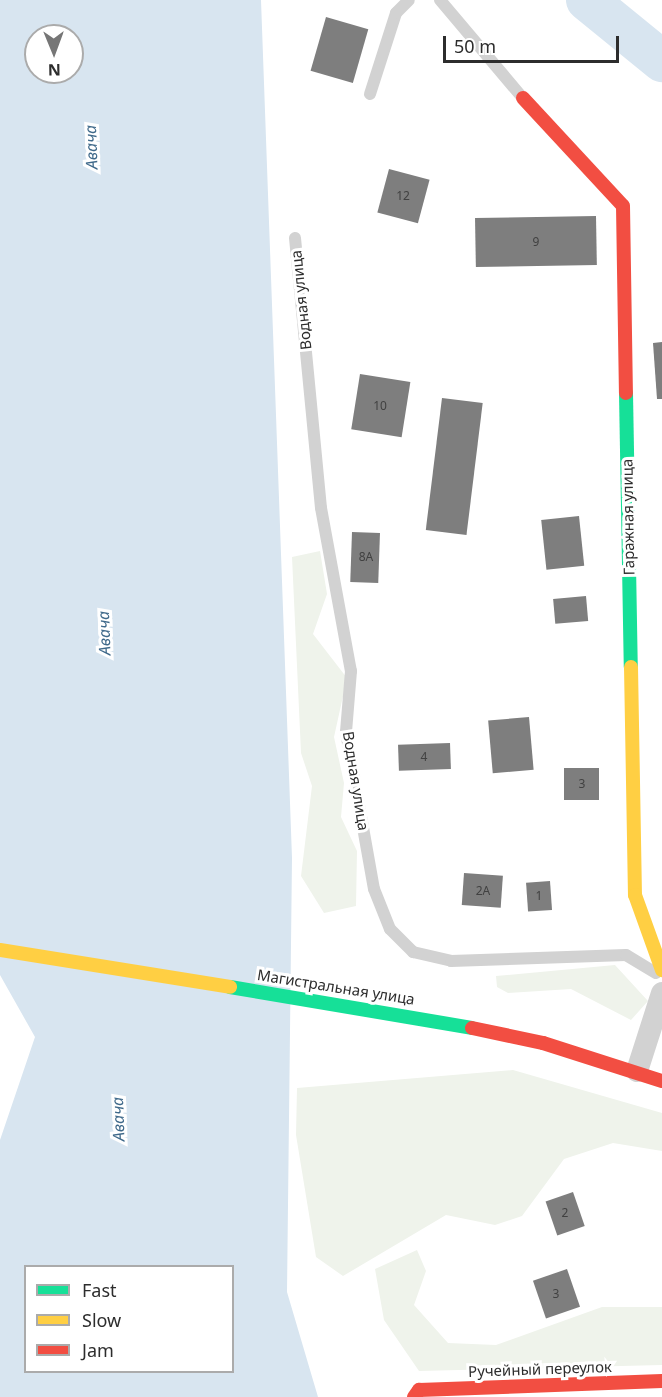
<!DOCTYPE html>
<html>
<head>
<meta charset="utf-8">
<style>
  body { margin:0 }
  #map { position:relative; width:662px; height:1397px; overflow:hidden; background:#fff; font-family:"Noto Sans",sans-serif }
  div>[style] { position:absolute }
  .green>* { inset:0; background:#eff3eb }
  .water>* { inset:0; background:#d8e5f0 }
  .river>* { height:42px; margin:-21px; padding:0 21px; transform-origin:21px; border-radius:21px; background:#d8e5f0 }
  .building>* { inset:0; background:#7e7e7e; transform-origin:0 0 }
  .lane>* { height:12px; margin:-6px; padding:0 6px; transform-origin:6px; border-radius:6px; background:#d2d2d2 }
  .street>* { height:22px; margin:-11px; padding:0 11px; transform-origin:11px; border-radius:11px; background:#d2d2d2 }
  .fast>* { height:14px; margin:-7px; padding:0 7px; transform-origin:7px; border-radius:7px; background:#16e098 }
  .slow>* { height:14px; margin:-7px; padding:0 7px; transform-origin:7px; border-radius:7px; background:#ffcf43 }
  .jam>* { height:14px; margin:-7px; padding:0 7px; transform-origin:7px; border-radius:7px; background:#f24e42 }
  span { translate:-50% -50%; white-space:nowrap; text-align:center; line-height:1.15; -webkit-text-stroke:6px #fff; paint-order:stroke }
  .number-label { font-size:12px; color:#414141 }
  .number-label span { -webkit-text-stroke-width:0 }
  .street-label { font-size:15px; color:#2d2d2d }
  .water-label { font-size:16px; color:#3f698a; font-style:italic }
  .legend { position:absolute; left:24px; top:1265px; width:210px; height:108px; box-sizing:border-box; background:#fff; border:2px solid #ababab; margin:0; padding:8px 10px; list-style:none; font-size:18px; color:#2d2d2d }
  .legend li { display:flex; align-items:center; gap:12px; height:30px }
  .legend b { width:30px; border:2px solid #ababab }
  .north { position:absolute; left:24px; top:24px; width:60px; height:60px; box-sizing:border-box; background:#fff; border:2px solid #ababab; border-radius:50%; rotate:179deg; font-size:16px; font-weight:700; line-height:24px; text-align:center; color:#2d2d2d }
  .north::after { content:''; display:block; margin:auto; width:21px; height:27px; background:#767676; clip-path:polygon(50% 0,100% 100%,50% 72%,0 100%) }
  .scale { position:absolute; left:443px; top:36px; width:176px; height:27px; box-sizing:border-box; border:3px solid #2d2d2d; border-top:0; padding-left:8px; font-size:18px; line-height:21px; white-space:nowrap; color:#2d2d2d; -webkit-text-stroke:4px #fff; paint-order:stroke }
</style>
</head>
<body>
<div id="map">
  <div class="green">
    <div style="clip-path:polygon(320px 551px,327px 594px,313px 634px,347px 678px,334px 737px,344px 783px,341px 817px,357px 851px,356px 906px,324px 913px,301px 876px,312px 786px,301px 753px,292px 557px)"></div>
    <div style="clip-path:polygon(615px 965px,648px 1001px,631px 1020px,571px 989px,508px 993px,497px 987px,496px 976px)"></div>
    <div style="clip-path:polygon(513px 1070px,662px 1113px,662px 1151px,613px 1143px,564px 1159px,522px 1216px,495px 1225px,446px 1215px,343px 1276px,316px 1257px,296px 1135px,297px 1088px)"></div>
    <div style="clip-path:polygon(417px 1250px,426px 1271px,414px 1305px,448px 1343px,496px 1345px,602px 1307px,662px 1307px,662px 1365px,419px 1371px,384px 1320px,375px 1269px)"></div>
  </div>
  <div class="water">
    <div style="clip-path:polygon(evenodd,0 0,261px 0,292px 858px,287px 1292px,318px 1397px,0 1397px,0 1140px,35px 1037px,0 975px,0 0,36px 36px,72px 36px,72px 72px,36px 72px,36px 36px,0 0,26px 1266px,232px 1266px,232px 1372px,26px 1372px,26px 1266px)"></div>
  </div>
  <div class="river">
    <div style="left:587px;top:0;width:97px;rotate:39.1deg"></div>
  </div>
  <div class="building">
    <div style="left:326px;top:17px;width:44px;height:56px;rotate:16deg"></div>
    <div style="left:389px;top:169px;width:42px;height:45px;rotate:15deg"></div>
    <div style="left:596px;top:216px;width:49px;height:121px;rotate:89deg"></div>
    <div style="clip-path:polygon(662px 342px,662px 399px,657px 399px,653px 343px)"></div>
    <div style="left:360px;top:374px;width:51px;height:56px;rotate:9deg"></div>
    <div style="left:442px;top:398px;width:41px;height:133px;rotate:7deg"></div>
    <div style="left:579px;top:516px;width:50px;height:38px;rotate:84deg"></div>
    <div style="left:352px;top:532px;width:28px;height:50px;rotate:2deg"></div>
    <div style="left:586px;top:596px;width:25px;height:33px;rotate:85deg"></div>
    <div style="left:529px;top:717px;width:53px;height:41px;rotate:85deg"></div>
    <div style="left:450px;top:743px;width:26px;height:52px;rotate:88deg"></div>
    <div style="left:599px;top:768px;width:32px;height:35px;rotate:90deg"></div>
    <div style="left:464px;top:873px;width:39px;height:32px;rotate:4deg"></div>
    <div style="left:550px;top:881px;width:29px;height:24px;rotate:86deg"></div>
    <div style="left:573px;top:1192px;width:36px;height:29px;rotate:71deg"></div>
    <div style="left:567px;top:1269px;width:40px;height:36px;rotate:71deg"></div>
  </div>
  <div class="lane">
    <div style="left:440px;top:0;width:127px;rotate:49.8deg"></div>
    <div style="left:370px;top:94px;width:85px;rotate:-72.2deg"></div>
    <div style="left:396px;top:13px;width:18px;rotate:-45deg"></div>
    <div style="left:295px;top:238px;width:271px;rotate:84.5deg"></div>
    <div style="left:321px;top:508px;width:166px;rotate:79.6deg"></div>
    <div style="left:351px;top:671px;width:61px;rotate:94.7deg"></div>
    <div style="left:346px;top:732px;width:159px;rotate:79.9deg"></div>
    <div style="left:374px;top:889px;width:43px;rotate:68.2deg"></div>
    <div style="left:390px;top:929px;width:33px;rotate:45deg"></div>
    <div style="left:413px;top:952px;width:39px;rotate:13deg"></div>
    <div style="left:451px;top:961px;width:175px;rotate:-2deg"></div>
    <div style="left:626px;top:955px;width:35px;rotate:31deg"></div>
  </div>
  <div class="street">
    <div style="left:637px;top:1071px;width:82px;rotate:-72.2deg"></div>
  </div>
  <div class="fast">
    <div style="left:626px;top:393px;width:274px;rotate:89deg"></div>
    <div style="left:230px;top:987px;width:245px;rotate:9.6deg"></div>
  </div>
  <div class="slow">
    <div style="left:631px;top:667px;width:228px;rotate:89deg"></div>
    <div style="left:635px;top:895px;width:80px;rotate:70.2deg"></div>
    <div style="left:0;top:950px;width:233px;rotate:9.1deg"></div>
  </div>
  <div class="jam">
    <div style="left:523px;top:98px;width:147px;rotate:47.2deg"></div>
    <div style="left:623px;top:206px;width:187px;rotate:89.1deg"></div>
    <div style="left:472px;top:1028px;width:73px;rotate:11.9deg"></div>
    <div style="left:543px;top:1043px;width:125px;rotate:17.7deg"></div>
    <div style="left:414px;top:1397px;width:9px;rotate:-54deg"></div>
    <div style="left:419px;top:1390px;width:243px;rotate:-2.1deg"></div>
  </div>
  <div class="number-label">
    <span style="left:403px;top:196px">12</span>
    <span style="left:536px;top:242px">9</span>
    <span style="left:380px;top:406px">10</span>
    <span style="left:366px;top:557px">8А</span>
    <span style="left:424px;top:757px">4</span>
    <span style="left:582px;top:784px">3</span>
    <span style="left:483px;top:891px">2А</span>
    <span style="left:539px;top:896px">1</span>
    <span style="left:565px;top:1213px">2</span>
    <span style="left:556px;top:1294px">3</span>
  </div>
  <div class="street-label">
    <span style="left:301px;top:300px;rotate:-96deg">Водная улица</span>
    <span style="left:628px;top:517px;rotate:-91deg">Гаражная улица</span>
    <span style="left:356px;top:781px;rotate:81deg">Водная улица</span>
    <span style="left:336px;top:987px;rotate:9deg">Магистральная улица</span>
    <span style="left:540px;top:1369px;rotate:-2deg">Ручейный переулок</span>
  </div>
  <div class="water-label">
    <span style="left:91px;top:147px;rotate:-92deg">Авача</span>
    <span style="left:104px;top:633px;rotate:-92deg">Авача</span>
    <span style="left:118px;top:1119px;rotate:-92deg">Авача</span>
  </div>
  <ul class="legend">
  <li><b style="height:8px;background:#16e098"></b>Fast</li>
  <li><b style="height:8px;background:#ffcf43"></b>Slow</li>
  <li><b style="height:8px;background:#f24e42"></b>Jam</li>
  </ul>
  <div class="north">N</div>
  <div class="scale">50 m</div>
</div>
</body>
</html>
